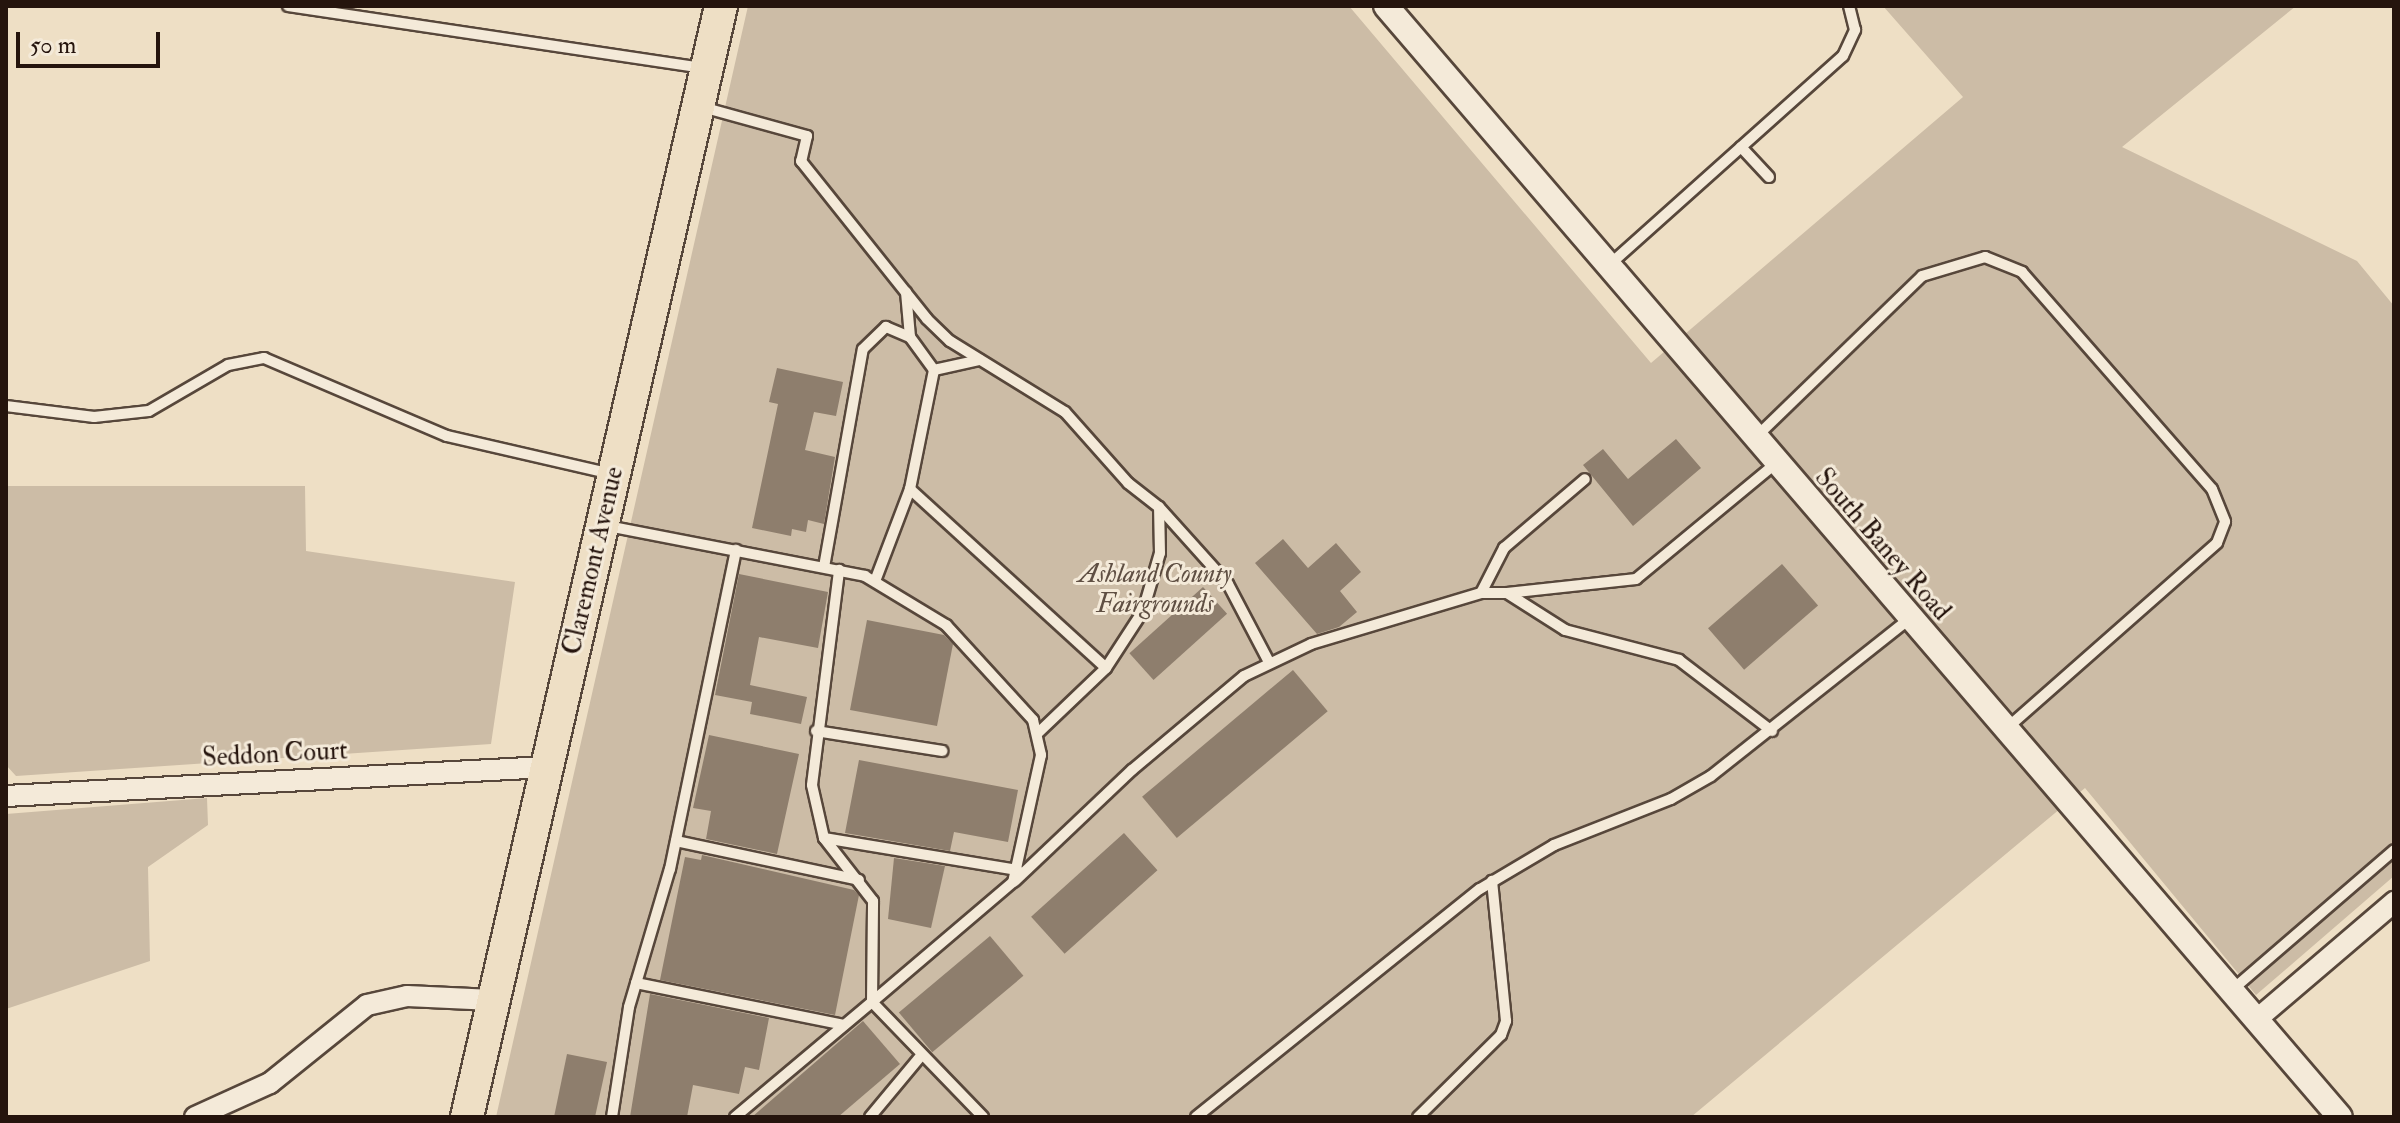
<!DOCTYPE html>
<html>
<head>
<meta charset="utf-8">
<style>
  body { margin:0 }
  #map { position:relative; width:2400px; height:1123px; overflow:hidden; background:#eedfc5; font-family:"IM FELL Double Pica",serif }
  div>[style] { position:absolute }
  .green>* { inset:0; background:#ccbca6 }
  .building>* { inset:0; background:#8e7e6d; transform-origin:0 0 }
  .roads { filter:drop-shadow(2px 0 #57473b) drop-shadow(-2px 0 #57473b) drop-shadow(0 2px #57473b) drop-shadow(0 -2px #57473b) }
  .service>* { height:10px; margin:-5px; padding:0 5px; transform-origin:5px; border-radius:5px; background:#f4ead9 }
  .minor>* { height:20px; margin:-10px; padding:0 10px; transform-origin:10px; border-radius:10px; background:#f4ead9 }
  .tertiary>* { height:24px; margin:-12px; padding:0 12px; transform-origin:12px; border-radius:12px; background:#f4ead9 }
  .primary>* { height:32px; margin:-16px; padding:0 16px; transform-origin:16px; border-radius:16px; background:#eedfc5 }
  span { translate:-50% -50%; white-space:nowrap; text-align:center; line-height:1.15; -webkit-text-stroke:6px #f4ead9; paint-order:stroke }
  .street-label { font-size:26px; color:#25140d }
  .park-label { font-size:26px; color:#5f4f43; font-style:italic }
  .frame { position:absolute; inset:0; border:8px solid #25140d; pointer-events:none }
  .scale { position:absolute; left:16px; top:32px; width:144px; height:36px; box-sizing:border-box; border:4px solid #25140d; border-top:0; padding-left:10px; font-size:24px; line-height:28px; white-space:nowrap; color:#25140d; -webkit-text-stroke:6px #f4ead9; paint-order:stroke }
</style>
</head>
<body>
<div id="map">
  <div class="green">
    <div style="clip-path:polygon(748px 6px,1349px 6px,1651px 363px,1963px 97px,1883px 6px,2296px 6px,2122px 147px,2357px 261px,2394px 306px,2394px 876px,2256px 995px,2085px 788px,1691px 1117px,496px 1117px)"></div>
    <div style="clip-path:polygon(6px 486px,305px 486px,306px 551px,515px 582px,491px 744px,16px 776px,6px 765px)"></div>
    <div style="clip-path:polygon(207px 798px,208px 825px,148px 867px,150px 961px,6px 1009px,6px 814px)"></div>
  </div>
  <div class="building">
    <div style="clip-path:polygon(777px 368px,843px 382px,836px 416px,814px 412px,805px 450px,835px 457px,824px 524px,808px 520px,806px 532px,792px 529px,791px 536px,752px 528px,778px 404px,769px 402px)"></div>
    <div style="clip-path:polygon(1676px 439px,1701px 468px,1633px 526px,1583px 465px,1603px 449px,1628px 479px)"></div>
    <div style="clip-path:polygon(1283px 539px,1308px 568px,1336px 543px,1361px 572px,1340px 591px,1357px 612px,1339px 627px,1317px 634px,1255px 563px)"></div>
    <div style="left:1782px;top:564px;width:55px;height:98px;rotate:49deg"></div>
    <div style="clip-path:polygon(739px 574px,828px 592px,818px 648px,759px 637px,750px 685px,807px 697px,801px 724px,750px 714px,752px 702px,715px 695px)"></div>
    <div style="left:1203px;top:587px;width:36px;height:99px;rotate:48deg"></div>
    <div style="clip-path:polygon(867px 620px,944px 635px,953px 644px,937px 726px,850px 710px)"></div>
    <div style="left:1293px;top:670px;width:54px;height:197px;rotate:50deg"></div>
    <div style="clip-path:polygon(709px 735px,799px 754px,777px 854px,706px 839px,711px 811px,693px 808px)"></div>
    <div style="clip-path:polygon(859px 760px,1018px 790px,1008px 842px,954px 832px,950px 851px,845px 833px)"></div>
    <div style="left:1124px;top:833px;width:50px;height:125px;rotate:48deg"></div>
    <div style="clip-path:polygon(702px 855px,854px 890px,859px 895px,835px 1015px,660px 980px,685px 857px,701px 860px)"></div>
    <div style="clip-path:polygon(894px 858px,945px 866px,931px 928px,888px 919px)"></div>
    <div style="left:990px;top:936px;width:52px;height:119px;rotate:50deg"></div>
    <div style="clip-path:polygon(650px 994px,769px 1018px,759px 1070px,745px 1067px,739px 1094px,693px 1085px,687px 1117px,630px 1117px)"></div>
    <div style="clip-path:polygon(863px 1021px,900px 1064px,838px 1117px,752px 1117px)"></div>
    <div style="clip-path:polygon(567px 1054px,607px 1062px,595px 1117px,554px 1117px)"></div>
  </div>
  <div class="roads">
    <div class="service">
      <div style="left:288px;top:6px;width:422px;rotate:8.5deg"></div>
      <div style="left:702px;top:107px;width:109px;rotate:15.4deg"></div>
      <div style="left:807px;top:136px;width:26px;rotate:103deg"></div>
      <div style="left:801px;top:161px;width:202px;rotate:51.4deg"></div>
      <div style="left:927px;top:319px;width:32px;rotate:44deg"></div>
      <div style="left:950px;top:341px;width:135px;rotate:31.7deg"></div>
      <div style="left:1065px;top:412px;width:95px;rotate:48.4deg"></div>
      <div style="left:1128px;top:483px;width:39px;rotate:38deg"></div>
      <div style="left:1159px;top:507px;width:103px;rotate:48.1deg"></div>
      <div style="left:1228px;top:584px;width:88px;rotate:62.3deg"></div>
      <div style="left:1741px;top:147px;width:41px;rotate:47deg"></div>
      <div style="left:1608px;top:266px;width:315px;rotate:-41.8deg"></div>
      <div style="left:1843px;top:56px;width:29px;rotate:-65deg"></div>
      <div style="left:1855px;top:30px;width:25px;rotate:-104deg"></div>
      <div style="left:906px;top:292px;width:45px;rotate:84.9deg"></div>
      <div style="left:934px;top:370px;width:47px;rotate:-12.3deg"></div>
      <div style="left:6px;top:406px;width:89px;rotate:7.1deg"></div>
      <div style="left:94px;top:417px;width:55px;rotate:-6.2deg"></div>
      <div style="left:149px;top:411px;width:91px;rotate:-30.2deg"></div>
      <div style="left:228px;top:365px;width:37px;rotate:-11deg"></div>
      <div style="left:264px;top:358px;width:199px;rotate:23.1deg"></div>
      <div style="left:447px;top:436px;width:168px;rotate:13deg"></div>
      <div style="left:1756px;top:437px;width:231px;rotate:-44.1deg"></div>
      <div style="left:1922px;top:276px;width:66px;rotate:-16.8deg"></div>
      <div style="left:1985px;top:257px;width:40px;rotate:22deg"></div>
      <div style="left:2022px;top:272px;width:288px;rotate:48.8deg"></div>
      <div style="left:2212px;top:489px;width:35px;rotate:68deg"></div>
      <div style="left:2225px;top:522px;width:22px;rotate:111deg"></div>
      <div style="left:2217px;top:543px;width:281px;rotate:138.6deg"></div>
      <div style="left:910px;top:489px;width:265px;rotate:42.4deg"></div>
      <div style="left:608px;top:526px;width:262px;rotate:11deg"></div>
      <div style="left:865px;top:576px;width:95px;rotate:31.2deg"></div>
      <div style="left:946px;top:625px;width:129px;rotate:47.5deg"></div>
      <div style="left:1033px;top:720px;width:36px;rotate:77deg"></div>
      <div style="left:1041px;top:755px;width:130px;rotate:102.4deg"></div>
      <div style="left:1013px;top:882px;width:185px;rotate:139.6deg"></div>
      <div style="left:872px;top:1002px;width:160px;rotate:46deg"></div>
      <div style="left:824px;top:567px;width:221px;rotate:-79.9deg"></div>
      <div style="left:863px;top:349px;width:32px;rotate:-44deg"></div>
      <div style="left:886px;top:327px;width:26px;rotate:23deg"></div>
      <div style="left:910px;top:337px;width:41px;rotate:54deg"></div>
      <div style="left:934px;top:370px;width:121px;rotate:101.4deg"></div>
      <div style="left:910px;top:489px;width:98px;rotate:110.8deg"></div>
      <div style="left:1481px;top:593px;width:51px;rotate:-62.9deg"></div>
      <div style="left:1504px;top:548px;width:106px;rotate:-40.4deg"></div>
      <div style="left:1507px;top:593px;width:130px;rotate:-6.2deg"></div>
      <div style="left:1636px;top:579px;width:180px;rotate:-39.6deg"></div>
      <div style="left:816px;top:731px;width:128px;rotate:9deg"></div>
      <div style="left:1038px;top:733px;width:94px;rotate:-43.7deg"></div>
      <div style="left:1106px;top:668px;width:68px;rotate:-57deg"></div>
      <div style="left:1143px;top:611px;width:60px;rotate:-73.7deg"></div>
      <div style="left:1160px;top:553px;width:46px;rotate:-91.2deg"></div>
      <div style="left:824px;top:838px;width:196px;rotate:9.4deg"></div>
      <div style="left:676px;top:841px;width:187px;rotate:12deg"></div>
      <div style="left:1015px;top:881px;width:161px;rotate:-43.5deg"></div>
      <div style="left:1132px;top:770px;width:146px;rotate:-40deg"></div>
      <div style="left:1244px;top:676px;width:74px;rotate:-25.5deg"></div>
      <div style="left:1311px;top:644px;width:177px;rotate:-16.7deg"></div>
      <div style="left:1481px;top:593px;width:26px"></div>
      <div style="left:1507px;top:593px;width:69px;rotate:32.5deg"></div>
      <div style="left:1565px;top:630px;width:118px;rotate:14.7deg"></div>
      <div style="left:1679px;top:660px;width:117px;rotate:37.4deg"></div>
      <div style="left:636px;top:983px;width:212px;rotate:11.4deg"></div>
      <div style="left:2232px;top:990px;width:214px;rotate:-40.8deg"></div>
      <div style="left:612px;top:1117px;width:111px;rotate:-81.2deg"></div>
      <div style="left:629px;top:1007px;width:144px;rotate:-73.5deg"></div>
      <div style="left:670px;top:869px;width:326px;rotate:-78.3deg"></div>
      <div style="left:735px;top:1117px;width:179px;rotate:-40deg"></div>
      <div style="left:872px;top:1002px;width:101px;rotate:-89.4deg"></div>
      <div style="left:873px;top:901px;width:80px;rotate:-127.9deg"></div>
      <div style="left:824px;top:838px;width:54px;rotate:-102.8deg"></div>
      <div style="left:812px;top:785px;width:217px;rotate:-82.8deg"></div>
      <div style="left:870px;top:1117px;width:78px;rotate:-50.2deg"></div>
      <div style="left:1196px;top:1117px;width:364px;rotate:-38.8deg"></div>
      <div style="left:1480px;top:889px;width:86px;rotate:-30.7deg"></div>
      <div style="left:1554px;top:845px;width:126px;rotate:-21.5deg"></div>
      <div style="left:1671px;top:799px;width:46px;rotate:-29.9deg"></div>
      <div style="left:1711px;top:776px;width:253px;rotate:-38.4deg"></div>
      <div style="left:1418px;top:1117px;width:117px;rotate:-44.7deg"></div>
      <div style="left:1501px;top:1035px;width:15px;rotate:-70deg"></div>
      <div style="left:1506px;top:1021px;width:141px;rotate:-95.7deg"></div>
    </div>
    <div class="minor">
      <div style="left:6px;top:796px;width:541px;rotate:-3.07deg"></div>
      <div style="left:2256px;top:1020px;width:182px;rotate:-40.5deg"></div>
      <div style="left:195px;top:1117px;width:82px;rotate:-24.4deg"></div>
      <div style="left:270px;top:1083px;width:124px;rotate:-38.8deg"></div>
      <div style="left:367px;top:1005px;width:41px;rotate:-12.7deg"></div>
      <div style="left:407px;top:996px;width:86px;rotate:2.7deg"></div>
    </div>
    <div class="tertiary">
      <div style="left:1386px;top:6px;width:1464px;rotate:49.35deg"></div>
    </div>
    <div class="primary">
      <div style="left:467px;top:1117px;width:1140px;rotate:-77.12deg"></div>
    </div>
  </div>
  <div class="street-label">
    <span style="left:1882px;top:545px;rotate:49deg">South Baney Road</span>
    <span style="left:594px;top:561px;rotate:-77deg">Claremont Avenue</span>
    <span style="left:275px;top:755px;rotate:-3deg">Seddon Court</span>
  </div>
  <div class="park-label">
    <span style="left:1155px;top:590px">Ashland County<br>Fairgrounds</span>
  </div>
  <div class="frame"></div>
  <div class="scale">50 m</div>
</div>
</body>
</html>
